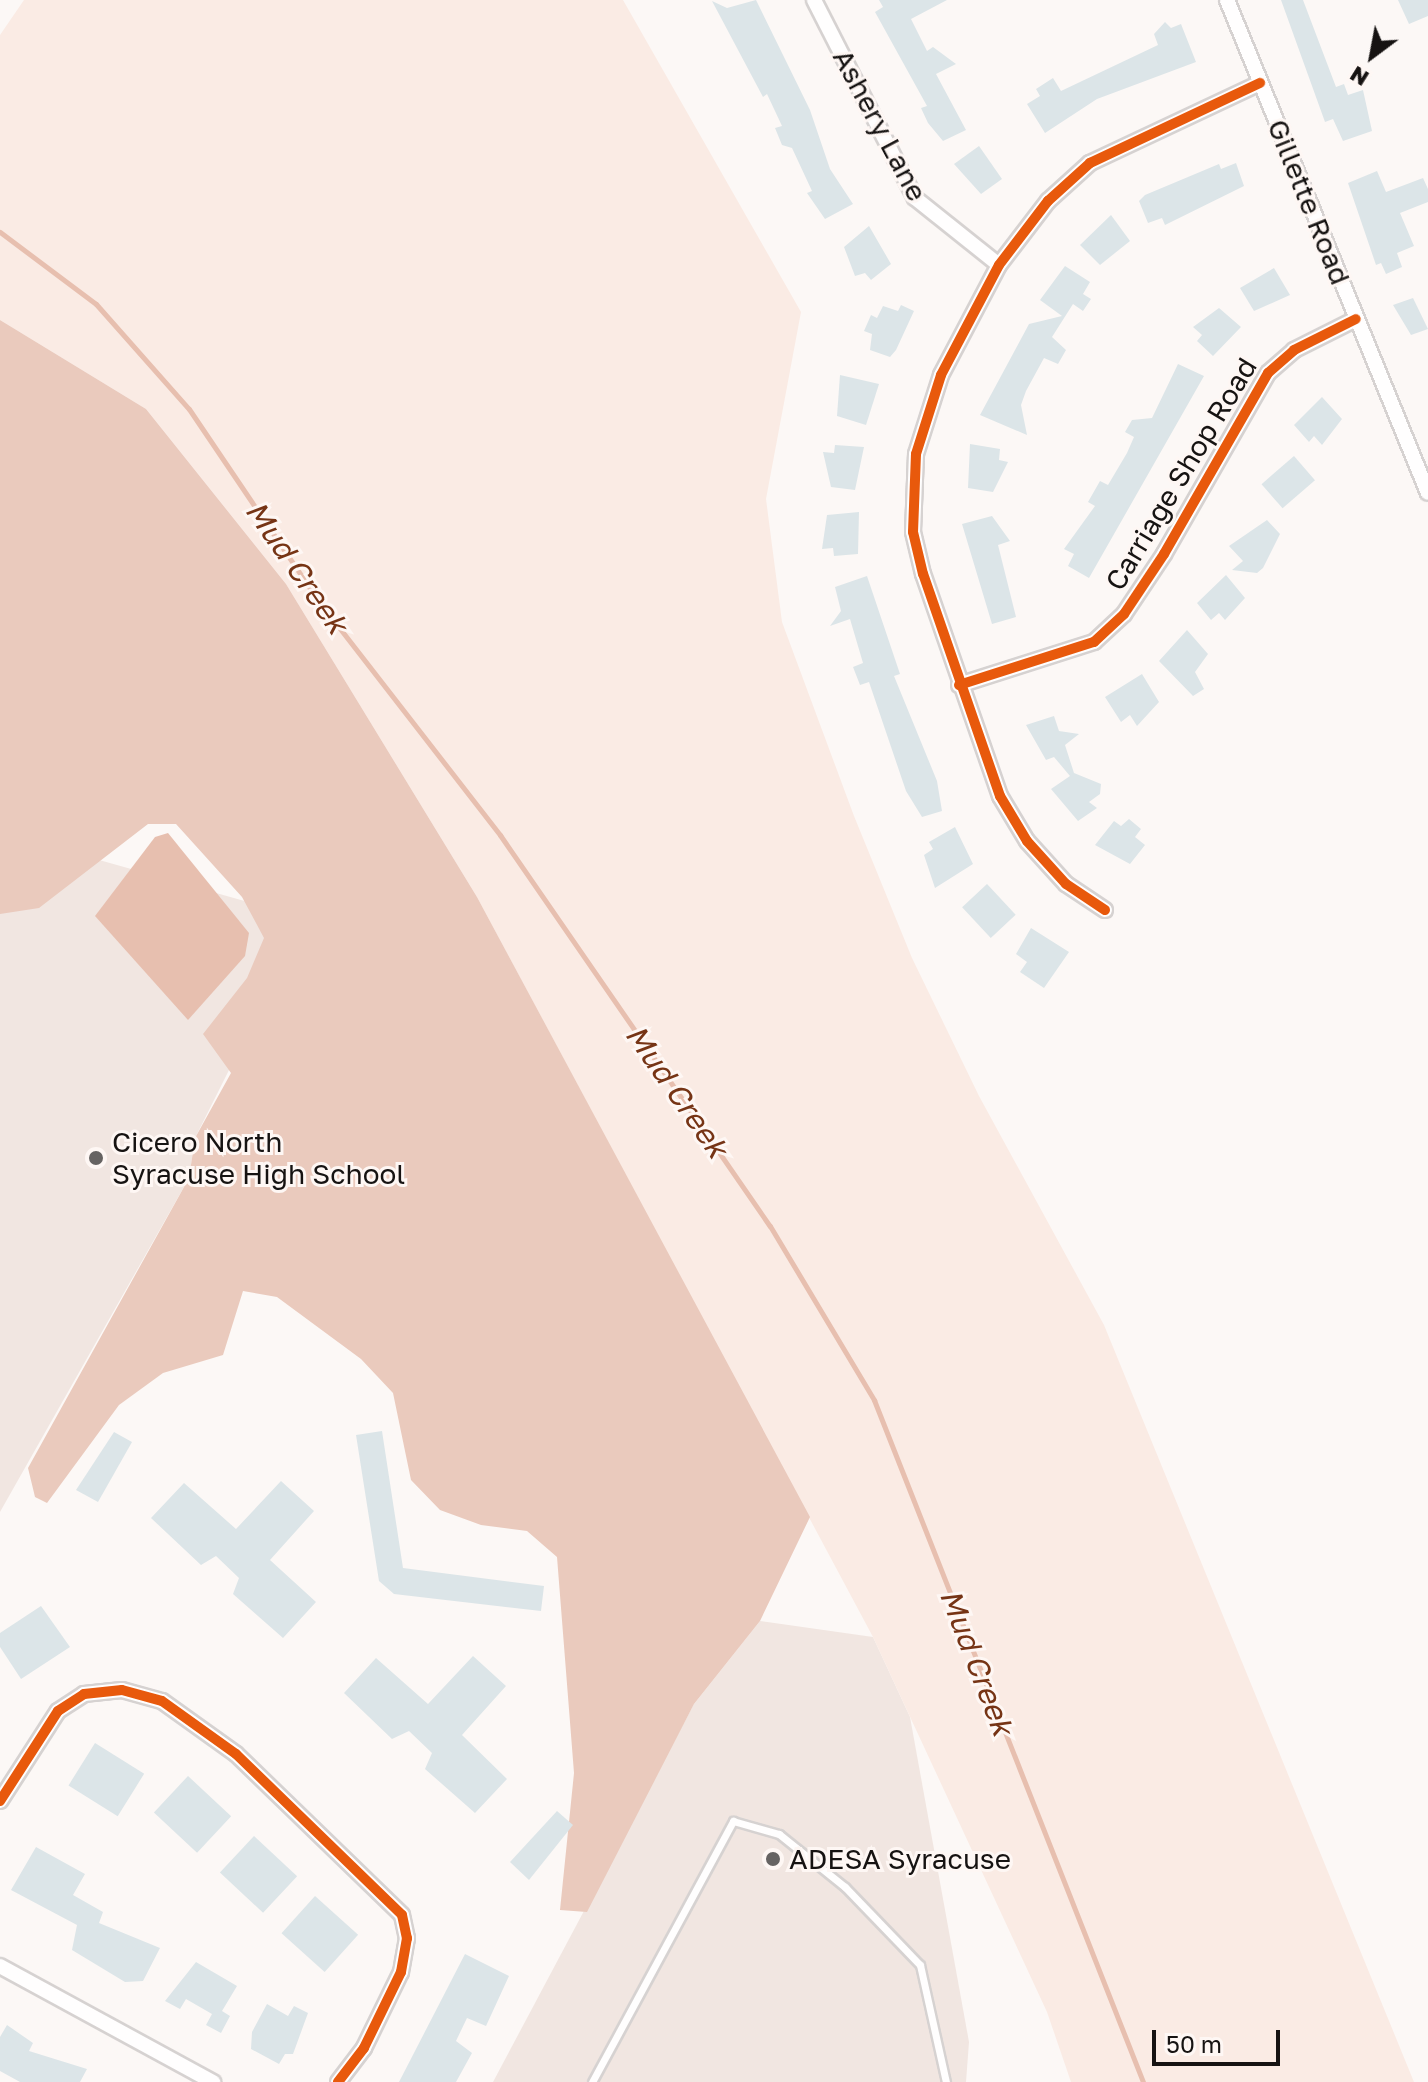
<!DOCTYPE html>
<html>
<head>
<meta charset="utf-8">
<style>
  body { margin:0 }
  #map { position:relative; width:1428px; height:2082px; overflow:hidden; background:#fcf8f6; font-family:"Golos Text",sans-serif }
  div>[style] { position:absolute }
  .built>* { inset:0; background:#f1e6e1 }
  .green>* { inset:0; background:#faebe4 }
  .forest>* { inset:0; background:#eacabd }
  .water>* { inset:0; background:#e7bfaf }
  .stream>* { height:5px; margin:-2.5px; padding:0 2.5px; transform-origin:2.5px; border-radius:2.5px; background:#e7bfaf }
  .building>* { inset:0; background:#dce5e8; transform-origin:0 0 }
  .roads { filter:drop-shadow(2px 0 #d6d2d1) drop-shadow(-2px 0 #d6d2d1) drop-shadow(0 2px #d6d2d1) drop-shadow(0 -2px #d6d2d1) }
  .service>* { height:7px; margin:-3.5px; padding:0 3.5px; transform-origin:3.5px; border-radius:3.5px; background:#fffefe }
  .minor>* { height:14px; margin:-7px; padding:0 7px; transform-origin:7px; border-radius:7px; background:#fffefe }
  .cycleway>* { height:10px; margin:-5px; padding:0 5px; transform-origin:5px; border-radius:5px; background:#e8590c }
  .dots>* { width:22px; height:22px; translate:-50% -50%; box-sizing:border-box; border:4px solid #fef7f4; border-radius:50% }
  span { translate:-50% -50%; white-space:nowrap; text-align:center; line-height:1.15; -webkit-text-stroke:6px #fef7f4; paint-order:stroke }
  .street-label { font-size:28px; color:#161312 }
  .poi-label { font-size:28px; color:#161312 }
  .left { translate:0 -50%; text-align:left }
  .water-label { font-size:30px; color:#763415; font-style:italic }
  .north { position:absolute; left:1332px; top:16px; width:80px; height:80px; -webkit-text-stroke:6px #fef7f4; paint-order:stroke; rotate:212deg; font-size:22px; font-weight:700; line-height:32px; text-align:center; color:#161312 }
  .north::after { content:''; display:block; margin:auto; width:28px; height:36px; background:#161312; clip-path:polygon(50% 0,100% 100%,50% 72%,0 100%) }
  .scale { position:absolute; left:1152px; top:2030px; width:128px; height:36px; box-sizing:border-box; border:4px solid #161312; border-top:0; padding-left:10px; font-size:24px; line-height:28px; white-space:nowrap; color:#161312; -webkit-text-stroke:6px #fef7f4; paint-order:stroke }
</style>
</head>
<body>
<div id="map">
  <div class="built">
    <div style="clip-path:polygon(0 832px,305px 918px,195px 1138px,189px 1178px,0 1512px)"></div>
    <div style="clip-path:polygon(760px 1621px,873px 1637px,910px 1717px,969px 2042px,966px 2082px,493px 2082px,694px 1704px)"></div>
  </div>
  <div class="green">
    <div style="clip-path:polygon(24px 0,623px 0,801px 312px,766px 499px,782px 622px,854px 816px,912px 958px,979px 1096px,1104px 1325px,1414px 2082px,1071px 2082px,1047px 2012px,873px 1637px,477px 897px,286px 584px,146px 409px,0 320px,0 35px)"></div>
  </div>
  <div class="forest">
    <div style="clip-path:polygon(0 320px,146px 409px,286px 584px,477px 897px,810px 1517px,760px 1621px,694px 1704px,587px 1912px,560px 1910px,574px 1773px,557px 1557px,527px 1531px,481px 1525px,440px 1510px,411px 1480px,393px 1393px,361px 1359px,277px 1297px,243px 1291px,223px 1355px,163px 1373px,119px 1405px,47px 1503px,35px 1497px,28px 1468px,189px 1178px,195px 1138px,231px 1073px,203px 1034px,247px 978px,264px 938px,242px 897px,176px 824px,148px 824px,39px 908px,0 914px)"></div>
  </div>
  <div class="water">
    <div style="clip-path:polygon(168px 833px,249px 933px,245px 956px,188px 1020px,95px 916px,155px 837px)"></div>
  </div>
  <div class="stream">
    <div style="left:0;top:232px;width:120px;rotate:36.9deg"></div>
    <div style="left:96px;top:304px;width:140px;rotate:48.5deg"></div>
    <div style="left:189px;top:409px;width:229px;rotate:56deg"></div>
    <div style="left:317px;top:599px;width:299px;rotate:52.2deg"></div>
    <div style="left:500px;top:835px;width:475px;rotate:55.4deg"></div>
    <div style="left:770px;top:1226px;width:203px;rotate:59.1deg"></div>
    <div style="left:874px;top:1400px;width:733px;rotate:68.47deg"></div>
  </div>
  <div class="building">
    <div style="clip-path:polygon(756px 0,810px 110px,830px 169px,853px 204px,825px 219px,807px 193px,812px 191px,792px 148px,782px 145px,775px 128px,782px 126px,767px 94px,763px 97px,712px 1px,727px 8px)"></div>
    <div style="clip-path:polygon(879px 0,947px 0,911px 19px,927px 51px,933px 47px,956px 64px,936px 74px,966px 130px,943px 141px,928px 123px,921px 108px,927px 106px,875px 12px,883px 7px)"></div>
    <div style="clip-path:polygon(1281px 0,1303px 0,1336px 87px,1344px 84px,1348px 95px,1363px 90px,1372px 131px,1343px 141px,1333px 119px,1325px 122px)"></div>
    <div style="clip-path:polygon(1398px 0,1428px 0,1428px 16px,1409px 24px)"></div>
    <div style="clip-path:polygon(1165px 22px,1171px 28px,1181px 24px,1196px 62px,1097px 99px,1045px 133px,1027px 104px,1040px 96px,1036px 89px,1053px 78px,1061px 91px,1158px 45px,1154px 34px)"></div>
    <div style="clip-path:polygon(979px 146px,1002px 179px,981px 194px,954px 164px)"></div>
    <div style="clip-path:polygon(1236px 163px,1244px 186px,1165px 225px,1162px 218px,1148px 223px,1139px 201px,1145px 195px,1219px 164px,1221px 169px)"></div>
    <div style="clip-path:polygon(1377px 171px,1386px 192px,1423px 178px,1428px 189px,1428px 202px,1400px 213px,1414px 246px,1397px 253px,1402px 267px,1386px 274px,1381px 263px,1376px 265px,1348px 183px)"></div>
    <div style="clip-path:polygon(1111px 215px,1130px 241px,1100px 265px,1080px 245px)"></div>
    <div style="clip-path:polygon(869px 226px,891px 264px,871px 280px,865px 273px,855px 276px,844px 247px)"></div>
    <div style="clip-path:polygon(1065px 266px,1090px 282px,1083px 294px,1091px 299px,1083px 311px,1073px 304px,1052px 337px,1066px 350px,1058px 364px,1044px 358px,1026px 391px,1021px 405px,1027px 435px,980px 415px,1029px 324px,1062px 316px,1040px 300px)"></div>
    <div style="clip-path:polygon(1274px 268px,1290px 295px,1254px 311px,1240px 288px)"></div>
    <div style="clip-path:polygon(1413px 298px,1428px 329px,1411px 335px,1393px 305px)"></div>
    <div style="clip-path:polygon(901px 305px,914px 311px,896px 350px,890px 357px,870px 350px,872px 334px,864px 331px,871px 315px,877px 318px,883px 306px,898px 311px)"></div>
    <div style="clip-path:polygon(1219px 308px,1241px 327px,1213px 356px,1197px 341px,1202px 335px,1193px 327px)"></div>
    <div style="clip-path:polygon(1178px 364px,1204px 376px,1089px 578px,1068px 566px,1074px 554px,1064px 549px,1095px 506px,1088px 502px,1100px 481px,1108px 485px,1127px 453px,1134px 437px,1125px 432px,1132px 420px,1152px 418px)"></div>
    <div style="clip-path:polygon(840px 375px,879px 384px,866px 425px,837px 416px)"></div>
    <div style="clip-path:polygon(1322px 397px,1342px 419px,1322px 445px,1314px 436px,1309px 442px,1294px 425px)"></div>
    <div style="clip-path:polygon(970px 444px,1000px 449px,999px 460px,1008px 462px,993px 492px,968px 488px)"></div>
    <div style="clip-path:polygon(835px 445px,864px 447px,855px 490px,831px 487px,823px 452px,834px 453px)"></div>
    <div style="left:1294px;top:456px;width:32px;height:43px;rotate:49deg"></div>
    <div style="clip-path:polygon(859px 512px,858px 554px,834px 556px,833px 548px,822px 549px,827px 515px)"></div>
    <div style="clip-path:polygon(992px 516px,1010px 541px,998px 545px,1016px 617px,992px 624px,962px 524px)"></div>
    <div style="clip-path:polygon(1267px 520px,1280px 534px,1263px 568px,1257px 573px,1232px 570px,1243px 561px,1229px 546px)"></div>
    <div style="clip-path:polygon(1226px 575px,1245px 598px,1225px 620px,1219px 613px,1211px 620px,1197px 603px)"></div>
    <div style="clip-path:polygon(867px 576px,900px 674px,894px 676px,937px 781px,942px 811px,922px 817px,906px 791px,869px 682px,860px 685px,853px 667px,863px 663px,850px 619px,830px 626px,841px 611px,835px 587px)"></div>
    <div style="clip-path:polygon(1187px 630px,1208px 654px,1195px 672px,1204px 689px,1193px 696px,1159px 661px)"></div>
    <div style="clip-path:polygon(1142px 674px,1159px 702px,1137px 726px,1130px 715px,1121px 722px,1105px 697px)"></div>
    <div style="clip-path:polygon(1054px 716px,1059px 731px,1079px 734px,1065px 745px,1074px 773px,1101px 784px,1100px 794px,1089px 802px,1097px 808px,1078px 821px,1051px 789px,1070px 776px,1054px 757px,1046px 760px,1026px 725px)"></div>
    <div style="clip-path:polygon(1129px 819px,1141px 829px,1135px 837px,1145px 845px,1130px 864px,1095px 845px,1114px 821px,1121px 826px)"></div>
    <div style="clip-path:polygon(955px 827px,973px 864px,935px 888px,924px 855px,933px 849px,929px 842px)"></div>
    <div style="left:987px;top:884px;width:42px;height:34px;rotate:47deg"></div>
    <div style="clip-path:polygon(1031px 928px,1069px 952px,1044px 988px,1020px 972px,1027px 962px,1016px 954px)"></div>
    <div style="clip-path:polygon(382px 1431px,403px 1568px,544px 1586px,541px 1611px,394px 1594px,379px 1581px,356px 1435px)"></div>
    <div style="clip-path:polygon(114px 1432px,132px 1442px,98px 1502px,76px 1490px)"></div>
    <div style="clip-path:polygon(281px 1481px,314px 1511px,270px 1560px,316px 1602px,283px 1638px,233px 1594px,239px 1578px,216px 1556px,201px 1565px,151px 1518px,184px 1483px,236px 1529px)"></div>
    <div style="clip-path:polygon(41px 1606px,70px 1647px,21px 1679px,0 1647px,0 1633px)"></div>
    <div style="clip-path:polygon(473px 1656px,506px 1686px,462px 1735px,507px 1779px,475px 1813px,425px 1769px,432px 1753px,409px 1731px,392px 1739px,344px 1693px,376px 1658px,428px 1704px)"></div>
    <div style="left:95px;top:1743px;width:58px;height:50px;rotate:32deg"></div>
    <div style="left:188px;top:1776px;width:59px;height:50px;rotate:43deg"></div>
    <div style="clip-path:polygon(557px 1811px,573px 1825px,529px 1880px,510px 1862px)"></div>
    <div style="left:254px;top:1836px;width:59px;height:50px;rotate:43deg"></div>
    <div style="clip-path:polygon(36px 1847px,85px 1874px,73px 1895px,103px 1912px,99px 1923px,160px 1948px,143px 1981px,125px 1982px,72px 1950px,77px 1925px,11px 1890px)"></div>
    <div style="left:315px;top:1896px;width:58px;height:50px;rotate:42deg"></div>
    <div style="clip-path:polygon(465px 1954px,509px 1976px,486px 2026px,467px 2018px,456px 2041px,472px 2053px,456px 2082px,399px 2082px)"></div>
    <div style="clip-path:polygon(196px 1962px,237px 1986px,222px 2011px,230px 2016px,221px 2033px,206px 2025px,212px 2014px,186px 1999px,180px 2009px,165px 2001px)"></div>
    <div style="clip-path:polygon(267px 2004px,288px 2016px,294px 2006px,308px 2013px,293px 2054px,285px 2054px,279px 2064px,251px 2049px,252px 2032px)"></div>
    <div style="clip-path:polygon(7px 2025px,33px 2043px,29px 2051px,87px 2069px,80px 2082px,20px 2082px,0 2071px,0 2037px)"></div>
  </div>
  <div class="roads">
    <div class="service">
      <div style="left:592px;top:2082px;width:297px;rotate:-61.6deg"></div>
      <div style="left:733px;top:1821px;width:48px;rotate:15.8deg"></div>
      <div style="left:779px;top:1834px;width:85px;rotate:38.8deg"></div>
      <div style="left:845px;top:1887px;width:108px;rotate:46.1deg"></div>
      <div style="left:920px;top:1965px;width:120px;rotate:77.5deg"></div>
    </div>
    <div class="minor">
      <div style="left:814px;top:0;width:222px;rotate:63deg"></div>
      <div style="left:915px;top:198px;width:107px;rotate:38.6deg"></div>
      <div style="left:1227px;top:0;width:532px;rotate:67.82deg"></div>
      <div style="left:959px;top:685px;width:142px;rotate:-17.7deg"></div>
      <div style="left:1094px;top:642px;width:41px;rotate:-43deg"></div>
      <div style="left:1124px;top:614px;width:72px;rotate:-56.3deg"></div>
      <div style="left:1164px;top:554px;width:209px;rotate:-60.1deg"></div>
      <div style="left:1268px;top:373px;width:35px;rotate:-41deg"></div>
      <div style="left:1294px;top:350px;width:69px;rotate:-26.6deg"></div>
      <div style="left:1105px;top:910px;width:47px;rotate:-146.3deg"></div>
      <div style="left:1066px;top:884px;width:58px;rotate:-132.2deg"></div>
      <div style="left:1027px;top:841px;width:52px;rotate:-121deg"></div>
      <div style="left:1000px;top:796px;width:235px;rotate:-109.1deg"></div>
      <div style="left:923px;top:574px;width:43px;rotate:-103.4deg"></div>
      <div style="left:913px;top:532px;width:78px;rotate:-87.8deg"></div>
      <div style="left:916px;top:454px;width:83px;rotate:-72.4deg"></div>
      <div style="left:941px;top:375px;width:124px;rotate:-62.2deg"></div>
      <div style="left:999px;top:265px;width:81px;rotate:-52.6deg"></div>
      <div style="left:1048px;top:201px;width:57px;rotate:-42.1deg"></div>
      <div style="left:1090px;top:163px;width:188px;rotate:-25.2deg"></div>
      <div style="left:0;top:1801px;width:107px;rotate:-57.2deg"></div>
      <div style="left:58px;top:1711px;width:31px;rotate:-33deg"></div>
      <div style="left:84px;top:1694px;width:38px;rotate:-6deg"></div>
      <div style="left:122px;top:1690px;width:41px;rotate:15.4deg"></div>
      <div style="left:162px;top:1701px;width:91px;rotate:35.6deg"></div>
      <div style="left:236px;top:1754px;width:231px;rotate:44.1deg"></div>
      <div style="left:402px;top:1915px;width:24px;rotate:78deg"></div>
      <div style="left:407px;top:1938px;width:35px;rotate:100deg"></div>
      <div style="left:401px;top:1972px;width:85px;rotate:116deg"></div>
      <div style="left:364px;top:2048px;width:43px;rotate:127.4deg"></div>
      <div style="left:0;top:1966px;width:243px;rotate:28.6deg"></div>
    </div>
  </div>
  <div class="cycleway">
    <div style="left:959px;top:685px;width:142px;rotate:-17.7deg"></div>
    <div style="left:1094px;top:642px;width:41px;rotate:-43deg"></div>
    <div style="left:1124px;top:614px;width:72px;rotate:-56.3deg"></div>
    <div style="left:1164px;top:554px;width:209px;rotate:-60.1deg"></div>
    <div style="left:1268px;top:373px;width:35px;rotate:-41deg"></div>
    <div style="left:1294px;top:350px;width:69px;rotate:-26.6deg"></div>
    <div style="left:1105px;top:910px;width:47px;rotate:-146.3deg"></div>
    <div style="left:1066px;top:884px;width:58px;rotate:-132.2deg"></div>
    <div style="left:1027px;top:841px;width:52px;rotate:-121deg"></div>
    <div style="left:1000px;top:796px;width:235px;rotate:-109.1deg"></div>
    <div style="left:923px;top:574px;width:43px;rotate:-103.4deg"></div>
    <div style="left:913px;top:532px;width:78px;rotate:-87.8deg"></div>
    <div style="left:916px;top:454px;width:83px;rotate:-72.4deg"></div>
    <div style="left:941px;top:375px;width:124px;rotate:-62.2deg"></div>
    <div style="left:999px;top:265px;width:81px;rotate:-52.6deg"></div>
    <div style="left:1048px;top:201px;width:57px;rotate:-42.1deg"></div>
    <div style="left:1090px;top:163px;width:188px;rotate:-25.2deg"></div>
    <div style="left:0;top:1801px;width:107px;rotate:-57.2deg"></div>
    <div style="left:58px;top:1711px;width:31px;rotate:-33deg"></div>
    <div style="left:84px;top:1694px;width:38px;rotate:-6deg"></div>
    <div style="left:122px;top:1690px;width:41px;rotate:15.4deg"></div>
    <div style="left:162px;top:1701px;width:91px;rotate:35.6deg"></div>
    <div style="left:236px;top:1754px;width:231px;rotate:44.1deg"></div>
    <div style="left:402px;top:1915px;width:24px;rotate:78deg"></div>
    <div style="left:407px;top:1938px;width:35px;rotate:100deg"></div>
    <div style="left:401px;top:1972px;width:85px;rotate:116deg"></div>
    <div style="left:364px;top:2048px;width:43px;rotate:127.4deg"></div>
  </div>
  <div class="dots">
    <div style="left:96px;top:1158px;background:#666362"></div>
    <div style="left:773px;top:1859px;background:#666362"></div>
  </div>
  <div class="street-label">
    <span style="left:880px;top:125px;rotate:62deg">Ashery Lane</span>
    <span style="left:1309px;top:202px;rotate:68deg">Gillette Road</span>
    <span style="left:1181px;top:474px;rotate:-59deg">Carriage Shop Road</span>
  </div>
  <div class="poi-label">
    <span class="left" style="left:112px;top:1158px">Cicero North<br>Syracuse High School</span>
    <span class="left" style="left:789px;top:1859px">ADESA Syracuse</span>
  </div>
  <div class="water-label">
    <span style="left:297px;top:567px;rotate:55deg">Mud Creek</span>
    <span style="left:677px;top:1091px;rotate:55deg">Mud Creek</span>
    <span style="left:977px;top:1662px;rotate:69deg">Mud Creek</span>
  </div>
  <div class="north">N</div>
  <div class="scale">50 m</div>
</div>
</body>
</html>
